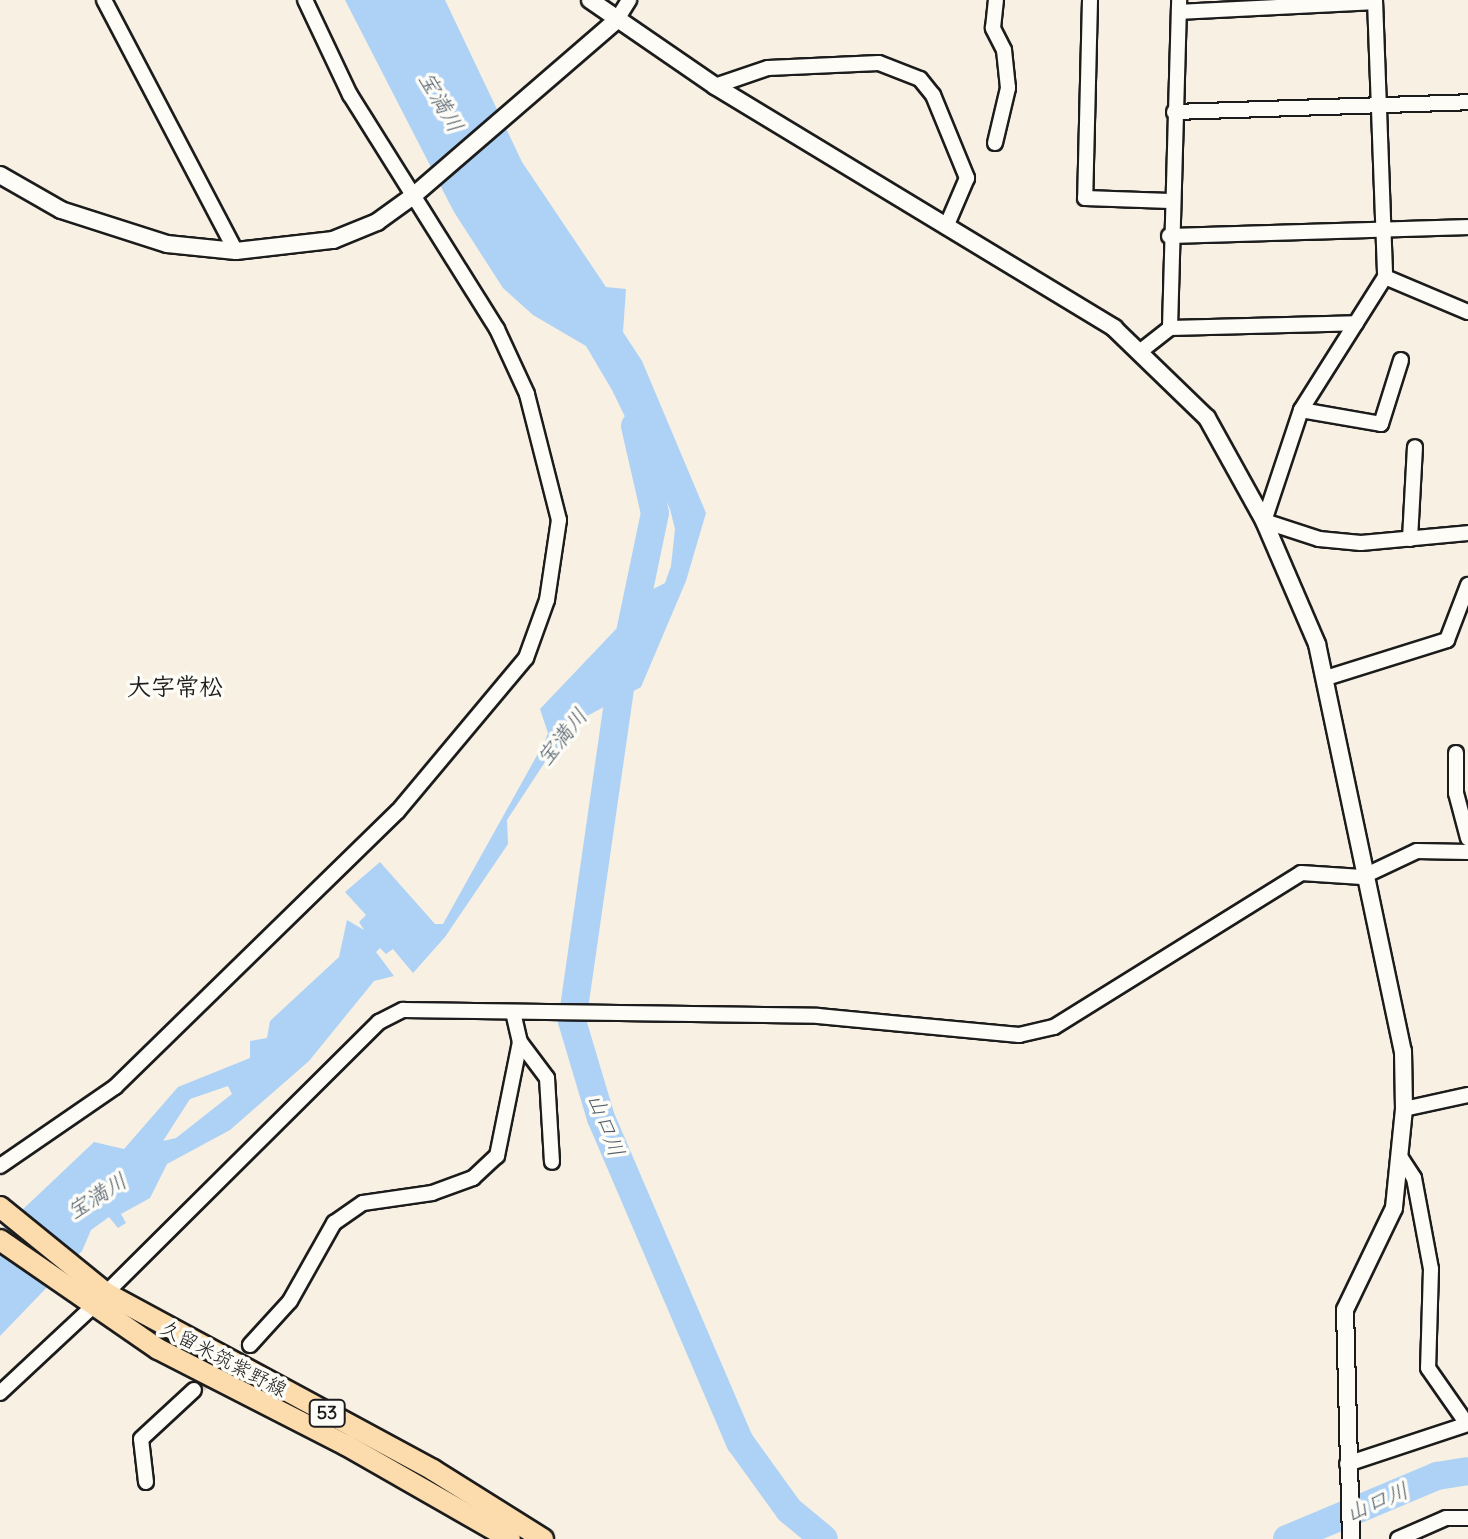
<!DOCTYPE html>
<html>
<head>
<meta charset="utf-8">
<style>
  body { margin:0 }
  #map { position:relative; width:1468px; height:1539px; overflow:hidden; background:#f7f0e3; font-family:Delius,"Klee One",sans-serif }
  div>[style] { position:absolute }
  .water>* { inset:0; background:#add2f6 }
  .river>* { height:28px; margin:-14px; padding:0 14px; transform-origin:14px; border-radius:14px; background:#add2f6 }
  .minor-tunnel>* { height:14px; margin-top:-7px; transform-origin:0; background:repeating-linear-gradient(90deg,#d6d0c5 0 14px,transparent 0 21px) }
  .roads { filter:drop-shadow(2px 0 #1c1c1c) drop-shadow(-2px 0 #1c1c1c) drop-shadow(0 2px #1c1c1c) drop-shadow(0 -2px #1c1c1c) }
  .minor>* { height:14px; margin:-7px; padding:0 7px; transform-origin:7px; border-radius:7px; background:#fdfcf7 }
  .tertiary>* { height:16px; margin:-8px; padding:0 8px; transform-origin:8px; border-radius:8px; background:#fdfcf7 }
  .primary>* { height:20px; margin:-10px; padding:0 10px; transform-origin:10px; border-radius:10px; background:#fcdcac }
  span { translate:-50% -50%; white-space:nowrap; text-align:center; line-height:1.15; -webkit-text-stroke:7px #fdfcf7; paint-order:stroke }
  .shield-label span { padding:2px 6px; background:#fdfcf7; border:2px solid; border-radius:6px; -webkit-text-stroke-width:0 }
  .shield-label { font-size:18px; color:#1c1c1c; font-weight:700 }
  .street-label { font-size:20px; color:#1c1c1c }
  .water-label { font-size:22px; color:#4f5c68; font-style:italic }
  .quarter-label { font-size:24px; color:#1c1c1c; font-weight:700 }
</style>
</head>
<body>
<div id="map">
  <div class="water">
    <div style="clip-path:polygon(evenodd,345px 0,445px 0,522px 162px,606px 287px,626px 289px,623px 332px,642px 361px,706px 513px,686px 581px,641px 687px,587px 716px,545px 762px,507px 820px,508px 844px,445px 937px,413px 973px,393px 949px,386px 954px,380px 948px,376px 952px,394px 976px,374px 981px,309px 1061px,230px 1130px,167px 1164px,150px 1198px,121px 1214px,126px 1223px,118px 1228px,109px 1217px,91px 1230px,82px 1251px,0 1336px,0 1231px,94px 1142px,124px 1149px,178px 1087px,250px 1058px,250px 1041px,267px 1038px,270px 1021px,339px 957px,347px 920px,364px 930px,359px 922px,366px 915px,345px 892px,380px 862px,435px 924px,443px 924px,545px 741px,548px 733px,540px 709px,619px 626px,628px 602px,665px 583px,671px 566px,675px 529px,670px 509px,612px 390px,586px 346px,533px 315px,503px 288px,454px 212px,345px 0,228px 1086px,232px 1094px,176px 1138px,163px 1141px,190px 1099px,228px 1086px)"></div>
  </div>
  <div class="river">
    <div style="left:635px;top:426px;width:89px;rotate:77.1deg"></div>
    <div style="left:655px;top:513px;width:151px;rotate:101.8deg"></div>
    <div style="left:624px;top:661px;width:364px;rotate:98.2deg"></div>
    <div style="left:572px;top:1021px;width:101px;rotate:73.4deg"></div>
    <div style="left:601px;top:1118px;width:353px;rotate:66.8deg"></div>
    <div style="left:740px;top:1442px;width:84px;rotate:54.2deg"></div>
    <div style="left:789px;top:1510px;width:45px;rotate:39.6deg"></div>
    <div style="left:1287px;top:1539px;width:163px;rotate:-22.8deg"></div>
    <div style="left:1437px;top:1476px;width:31px;rotate:-9deg"></div>
  </div>
  <div class="minor-tunnel">
    <div style="left:194px;top:1390px;width:72px;rotate:-38.8deg"></div>
  </div>
  <div class="roads">
    <div class="minor">
      <div style="left:104px;top:0;width:284px;rotate:62.3deg"></div>
      <div style="left:1090px;top:0;width:198px;rotate:91.4deg"></div>
      <div style="left:1085px;top:198px;width:85px;rotate:2deg"></div>
      <div style="left:1375px;top:0;width:277px;rotate:87.9deg"></div>
      <div style="left:1385px;top:277px;width:157px;rotate:122.3deg"></div>
      <div style="left:1301px;top:410px;width:117px;rotate:108.4deg"></div>
      <div style="left:1264px;top:521px;width:58px;rotate:18.1deg"></div>
      <div style="left:1319px;top:539px;width:42px;rotate:5.4deg"></div>
      <div style="left:1361px;top:543px;width:107px;rotate:-5.3deg"></div>
      <div style="left:1179px;top:12px;width:196px;rotate:-2.9deg"></div>
      <div style="left:616px;top:21px;width:25px;rotate:-58deg"></div>
      <div style="left:715px;top:86px;width:56px;rotate:-18.8deg"></div>
      <div style="left:768px;top:68px;width:111px;rotate:-2.6deg"></div>
      <div style="left:879px;top:63px;width:44px;rotate:21.3deg"></div>
      <div style="left:920px;top:79px;width:21px;rotate:51deg"></div>
      <div style="left:933px;top:95px;width:90px;rotate:67.7deg"></div>
      <div style="left:967px;top:178px;width:53px;rotate:113.2deg"></div>
      <div style="left:1174px;top:112px;width:294px;rotate:-1.9deg"></div>
      <div style="left:995px;top:143px;width:57px;rotate:-76.7deg"></div>
      <div style="left:1008px;top:88px;width:38px;rotate:-96deg"></div>
      <div style="left:1004px;top:50px;width:25px;rotate:-117deg"></div>
      <div style="left:993px;top:28px;width:28px;rotate:-84deg"></div>
      <div style="left:1169px;top:236px;width:299px;rotate:-1.7deg"></div>
      <div style="left:1385px;top:277px;width:90px;rotate:22.9deg"></div>
      <div style="left:1170px;top:328px;width:186px;rotate:-1.5deg"></div>
      <div style="left:1142px;top:350px;width:36px;rotate:-38deg"></div>
      <div style="left:1170px;top:328px;width:328px;rotate:-88.4deg"></div>
      <div style="left:1301px;top:410px;width:81px;rotate:9.9deg"></div>
      <div style="left:1381px;top:424px;width:67px;rotate:-72.6deg"></div>
      <div style="left:1410px;top:539px;width:92px;rotate:-86.9deg"></div>
      <div style="left:1326px;top:678px;width:127px;rotate:-17.4deg"></div>
      <div style="left:1447px;top:640px;width:59px;rotate:-69.1deg"></div>
      <div style="left:1456px;top:753px;width:40px;rotate:90deg"></div>
      <div style="left:1456px;top:793px;width:47px;rotate:75.1deg"></div>
      <div style="left:513px;top:1012px;width:31px;rotate:77deg"></div>
      <div style="left:520px;top:1042px;width:45px;rotate:53.1deg"></div>
      <div style="left:547px;top:1078px;width:84px;rotate:86.6deg"></div>
      <div style="left:1404px;top:1109px;width:66px;rotate:-12.3deg"></div>
      <div style="left:1401px;top:1158px;width:24px;rotate:57deg"></div>
      <div style="left:1414px;top:1178px;width:93px;rotate:79.4deg"></div>
      <div style="left:1431px;top:1269px;width:99px;rotate:91.7deg"></div>
      <div style="left:1428px;top:1368px;width:68px;rotate:55.1deg"></div>
      <div style="left:0;top:1166px;width:140px;rotate:-34.5deg"></div>
      <div style="left:115px;top:1087px;width:395px;rotate:-44.3deg"></div>
      <div style="left:398px;top:811px;width:199px;rotate:-50.1deg"></div>
      <div style="left:526px;top:658px;width:62px;rotate:-70.1deg"></div>
      <div style="left:547px;top:600px;width:81px;rotate:-81.5deg"></div>
      <div style="left:559px;top:520px;width:130px;rotate:-104.3deg"></div>
      <div style="left:527px;top:394px;width:72px;rotate:-114.8deg"></div>
      <div style="left:497px;top:329px;width:276px;rotate:-122.1deg"></div>
      <div style="left:350px;top:95px;width:105px;rotate:-115.3deg"></div>
      <div style="left:106px;top:1293px;width:385px;rotate:-44.8deg"></div>
      <div style="left:379px;top:1022px;width:27px;rotate:-27deg"></div>
      <div style="left:403px;top:1010px;width:415px;rotate:0.8deg"></div>
      <div style="left:818px;top:1016px;width:202px;rotate:5.4deg"></div>
      <div style="left:1019px;top:1035px;width:36px;rotate:-13deg"></div>
      <div style="left:1054px;top:1027px;width:291px;rotate:-31.9deg"></div>
      <div style="left:1301px;top:873px;width:61px;rotate:3.8deg"></div>
      <div style="left:1362px;top:877px;width:61px;rotate:-25.3deg"></div>
      <div style="left:1417px;top:851px;width:51px;rotate:1.1deg"></div>
      <div style="left:250px;top:1345px;width:59px;rotate:-47.7deg"></div>
      <div style="left:290px;top:1301px;width:90px;rotate:-60.6deg"></div>
      <div style="left:334px;top:1223px;width:35px;rotate:-35deg"></div>
      <div style="left:363px;top:1203px;width:70px;rotate:-8.2deg"></div>
      <div style="left:432px;top:1193px;width:44px;rotate:-20.1deg"></div>
      <div style="left:473px;top:1178px;width:33px;rotate:-43deg"></div>
      <div style="left:497px;top:1156px;width:116px;rotate:-78.6deg"></div>
      <div style="left:0;top:1393px;width:125px;rotate:-43deg"></div>
      <div style="left:1347px;top:1464px;width:127px;rotate:-18.3deg"></div>
      <div style="left:146px;top:1482px;width:43px;rotate:-96.6deg"></div>
      <div style="left:141px;top:1439px;width:72px;rotate:-42.8deg"></div>
      <div style="left:1398px;top:1539px;width:52px;rotate:-23.6deg"></div>
      <div style="left:1446px;top:1518px;width:22px"></div>
    </div>
    <div class="tertiary">
      <div style="left:590px;top:0;width:152px;rotate:34.5deg"></div>
      <div style="left:715px;top:86px;width:467px;rotate:31.2deg"></div>
      <div style="left:1114px;top:328px;width:129px;rotate:44.1deg"></div>
      <div style="left:1207px;top:418px;width:118px;rotate:61deg"></div>
      <div style="left:1264px;top:521px;width:134px;rotate:66.7deg"></div>
      <div style="left:1317px;top:644px;width:416px;rotate:78.1deg"></div>
      <div style="left:1403px;top:1051px;width:58px;rotate:89deg"></div>
      <div style="left:1404px;top:1109px;width:100px;rotate:95.8deg"></div>
      <div style="left:1394px;top:1208px;width:113px;rotate:115.7deg"></div>
      <div style="left:1345px;top:1310px;width:229px;rotate:88.5deg"></div>
      <div style="left:0;top:175px;width:70px;rotate:29.8deg"></div>
      <div style="left:61px;top:210px;width:111px;rotate:17.8deg"></div>
      <div style="left:167px;top:244px;width:69px;rotate:5.8deg"></div>
      <div style="left:236px;top:251px;width:98px;rotate:-6.5deg"></div>
      <div style="left:333px;top:240px;width:48px;rotate:-22.2deg"></div>
      <div style="left:377px;top:222px;width:44px;rotate:-35.8deg"></div>
      <div style="left:413px;top:196px;width:268px;rotate:-40.8deg"></div>
    </div>
    <div class="primary">
      <div style="left:0;top:1207px;width:136px;rotate:39.1deg"></div>
      <div style="left:106px;top:1293px;width:372px;rotate:28.4deg"></div>
      <div style="left:433px;top:1470px;width:130px;rotate:32.1deg"></div>
      <div style="left:0;top:1240px;width:192px;rotate:34.6deg"></div>
      <div style="left:158px;top:1349px;width:211px;rotate:27.1deg"></div>
      <div style="left:346px;top:1445px;width:189px;rotate:29.8deg"></div>
    </div>
  </div>
  <div class="shield-label">
    <span style="left:327px;top:1413px">53</span>
  </div>
  <div class="street-label">
    <span style="left:224px;top:1358px;rotate:28deg">久留米筑紫野線</span>
  </div>
  <div class="water-label">
    <span style="left:441px;top:102px;rotate:60deg">宝満川</span>
    <span style="left:562px;top:737px;rotate:-51deg">宝満川</span>
    <span style="left:606px;top:1125px;rotate:69deg">山口川</span>
    <span style="left:97px;top:1196px;rotate:-32deg">宝満川</span>
    <span style="left:1377px;top:1502px;rotate:-23deg">山口川</span>
  </div>
  <div class="quarter-label">
    <span style="left:175px;top:687px">大字常松</span>
  </div>
</div>
</body>
</html>
